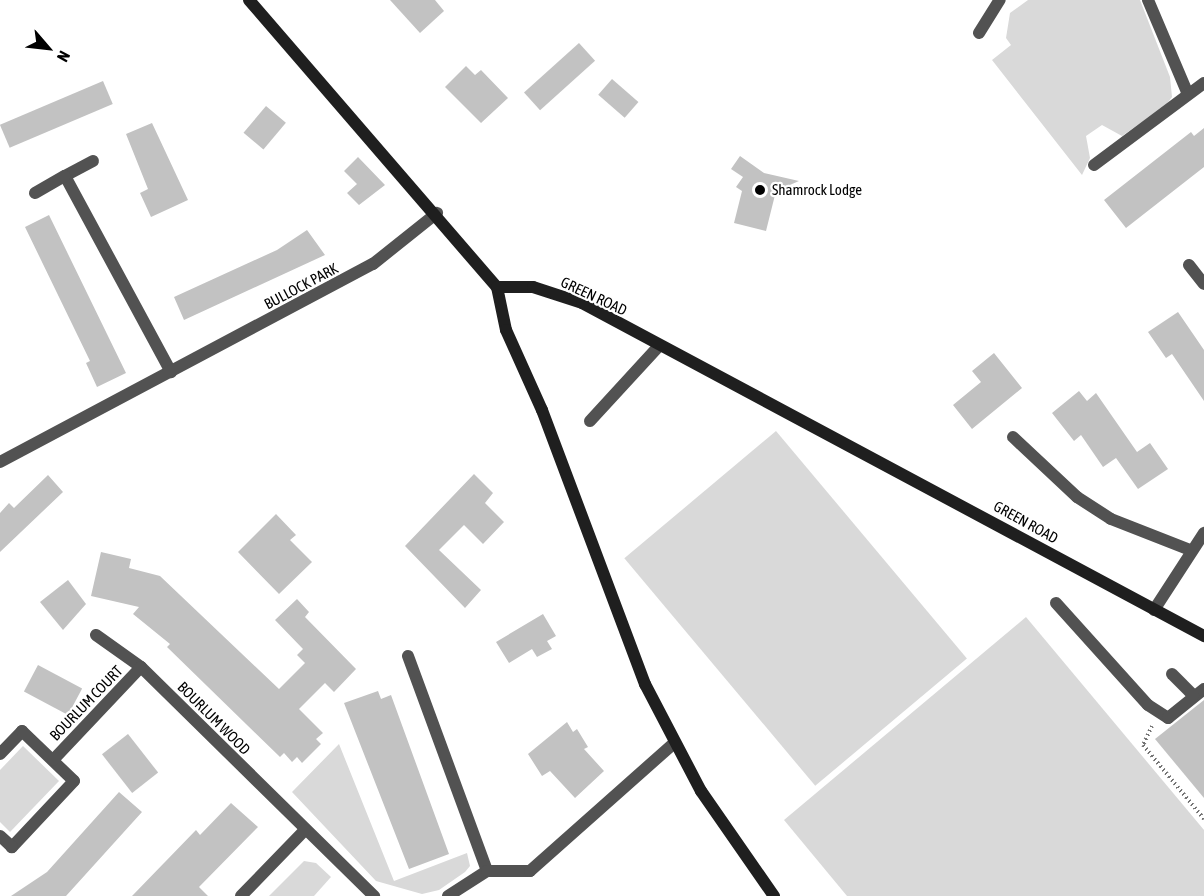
<!DOCTYPE html>
<html>
<head>
<meta charset="utf-8">
<style>
  body { margin:0 }
  #map { position:relative; width:1204px; height:896px; overflow:hidden; background:#fff; font-family:"Asap Condensed",sans-serif }
  div>[style] { position:absolute }
  .green>* { inset:0; background:#d9d9d9; transform-origin:0 0 }
  .building>* { inset:0; background:#c2c2c2; transform-origin:0 0 }
  .path>* { height:4px; margin-top:-2px; transform-origin:0; background:repeating-linear-gradient(90deg,#747474 0 1.5px,transparent 0 4.5px) }
  .lane>* { height:12px; margin:-6px; padding:0 6px; transform-origin:6px; border-radius:6px; background:#525252 }
  .street>* { height:12px; margin:-6px; padding:0 6px; transform-origin:6px; border-radius:6px; background:#525252 }
  .secondary>* { height:12px; margin:-6px; padding:0 6px; transform-origin:6px; border-radius:6px; background:#1f1f1f }
  .dots>* { width:16px; height:16px; translate:-50% -50%; box-sizing:border-box; border:3px solid #fff; border-radius:50% }
  span { translate:-50% -50%; white-space:nowrap; text-align:center; line-height:1.15; -webkit-text-stroke:4.5px #fff; paint-order:stroke }
  .poi-label { font-size:15px; color:#000 }
  .left { translate:0 -50%; text-align:left }
  .street-label { font-size:15px; color:#000 }
  .north { position:absolute; left:18px; top:18px; width:60px; height:60px; -webkit-text-stroke:4px #fff; paint-order:stroke; rotate:118deg; font-size:16px; font-weight:700; line-height:24px; text-align:center; color:#000 }
  .north::after { content:''; display:block; margin:auto; width:21px; height:27px; background:#000; clip-path:polygon(50% 0,100% 100%,50% 72%,0 100%) }
</style>
</head>
<body>
<div id="map">
  <div class="green">
    <div style="clip-path:polygon(1028px 0,1140px 0,1170px 77px,1172px 97px,1166px 105px,1122px 136px,1102px 125px,1086px 136px,1090px 158px,1082px 175px,992px 60px,1011px 45px,1006px 38px,1010px 13px)"></div>
    <div style="left:776px;top:431px;width:297px;height:198px;rotate:50deg"></div>
    <div style="clip-path:polygon(1026px 617px,1204px 830px,1204px 896px,847px 896px,784px 820px)"></div>
    <div style="clip-path:polygon(339px 744px,394px 881px,467px 853px,470px 866px,465px 872px,439px 890px,422px 894px,376px 881px,292px 792px)"></div>
    <div style="clip-path:polygon(23px 746px,59px 781px,10px 832px,0 822px,0 770px)"></div>
    <div style="clip-path:polygon(304px 861px,316px 863px,331px 877px,314px 896px,269px 896px)"></div>
  </div>
  <div class="building">
    <div style="clip-path:polygon(390px 0,435px 0,444px 11px,420px 33px)"></div>
    <div style="left:579px;top:43px;width:24px;height:74px;rotate:48deg"></div>
    <div style="clip-path:polygon(466px 66px,475px 75px,481px 70px,508px 98px,481px 123px,445px 87px)"></div>
    <div style="left:612px;top:79px;width:35px;height:21px;rotate:41deg"></div>
    <div style="left:103px;top:81px;width:25px;height:112px;rotate:67deg"></div>
    <div style="left:266px;top:106px;width:26px;height:35px;rotate:40deg"></div>
    <div style="clip-path:polygon(152px 123px,188px 200px,151px 217px,140px 193px,148px 189px,126px 134px)"></div>
    <div style="clip-path:polygon(1204px 128px,1204px 167px,1126px 228px,1104px 200px,1191px 132px,1194px 136px)"></div>
    <div style="clip-path:polygon(740px 156px,764px 173px,799px 181px,776px 191px,766px 231px,734px 223px,742px 191px,736px 187px,743px 177px,731px 169px)"></div>
    <div style="clip-path:polygon(358px 157px,385px 185px,359px 205px,347px 193px,357px 184px,344px 171px)"></div>
    <div style="clip-path:polygon(49px 215px,126px 373px,97px 387px,86px 363px,90px 361px,25px 227px)"></div>
    <div style="clip-path:polygon(307px 230px,325px 255px,184px 320px,174px 297px,277px 250px)"></div>
    <div style="clip-path:polygon(1178px 312px,1204px 350px,1204px 401px,1172px 354px,1166px 358px,1148px 332px)"></div>
    <div style="clip-path:polygon(994px 353px,1022px 388px,972px 429px,953px 405px,981px 382px,972px 371px)"></div>
    <div style="clip-path:polygon(1079px 391px,1087px 401px,1096px 393px,1137px 452px,1150px 443px,1168px 469px,1138px 489px,1116px 458px,1103px 467px,1081px 435px,1074px 441px,1052px 413px)"></div>
    <div style="clip-path:polygon(474px 474px,493px 493px,485px 503px,504px 522px,483px 544px,464px 525px,439px 550px,481px 590px,465px 608px,405px 546px)"></div>
    <div style="clip-path:polygon(48px 475px,63px 492px,0 552px,0 513px,9px 503px,14px 508px)"></div>
    <div style="clip-path:polygon(276px 514px,296px 535px,290px 540px,312px 562px,279px 594px,238px 552px)"></div>
    <div style="clip-path:polygon(101px 552px,131px 559px,129px 568px,160px 576px,279px 689px,305px 663px,297px 655px,303px 649px,275px 620px,297px 599px,309px 612px,305px 617px,356px 669px,334px 692px,325px 683px,299px 709px,323px 733px,316px 739px,321px 744px,302px 763px,297px 757px,292px 762px,284px 753px,280px 757px,167px 647px,170px 644px,133px 614px,139px 607px,91px 596px)"></div>
    <div style="clip-path:polygon(68px 580px,86px 604px,63px 630px,40px 602px)"></div>
    <div style="clip-path:polygon(543px 614px,556px 636px,547px 641px,552px 649px,537px 657px,532px 649px,509px 663px,496px 642px)"></div>
    <div style="left:38px;top:665px;width:50px;height:30px;rotate:28deg"></div>
    <div style="clip-path:polygon(378px 691px,381px 699px,391px 695px,449px 854px,409px 869px,344px 703px)"></div>
    <div style="clip-path:polygon(1204px 700px,1204px 798px,1155px 739px)"></div>
    <div style="clip-path:polygon(567px 722px,573px 732px,577px 729px,588px 747px,584px 749px,604px 771px,575px 798px,550px 771px,542px 776px,528px 754px)"></div>
    <div style="left:128px;top:734px;width:49px;height:33px;rotate:52deg"></div>
    <div style="clip-path:polygon(119px 792px,142px 812px,66px 896px,11px 896px,47px 872px)"></div>
    <div style="clip-path:polygon(231px 803px,258px 827px,199px 887px,208px 896px,132px 896px,196px 830px,200px 835px)"></div>
  </div>
  <div class="path">
    <div style="left:1152px;top:726px;width:21px;rotate:115deg"></div>
    <div style="left:1143px;top:745px;width:96px;rotate:50.5deg"></div>
  </div>
  <div class="lane">
    <div style="left:590px;top:421px;width:103px;rotate:-47.4deg"></div>
    <div style="left:1056px;top:603px;width:137px;rotate:48deg"></div>
    <div style="left:1148px;top:705px;width:24px;rotate:33deg"></div>
    <div style="left:1168px;top:718px;width:46px;rotate:-38.9deg"></div>
    <div style="left:1172px;top:674px;width:30px;rotate:45deg"></div>
  </div>
  <div class="street">
    <div style="left:1148px;top:0;width:100px;rotate:67deg"></div>
    <div style="left:979px;top:33px;width:39px;rotate:-58deg"></div>
    <div style="left:93px;top:161px;width:32px;rotate:152deg"></div>
    <div style="left:65px;top:176px;width:223px;rotate:61.6deg"></div>
    <div style="left:1094px;top:165px;width:137px;rotate:-36.7deg"></div>
    <div style="left:35px;top:193px;width:34px;rotate:-30deg"></div>
    <div style="left:1189px;top:265px;width:24px;rotate:52deg"></div>
    <div style="left:1013px;top:437px;width:88px;rotate:43.2deg"></div>
    <div style="left:1077px;top:497px;width:40px;rotate:32.9deg"></div>
    <div style="left:1111px;top:519px;width:85px;rotate:21.4deg"></div>
    <div style="left:0;top:462px;width:422px;rotate:-28deg"></div>
    <div style="left:373px;top:264px;width:82px;rotate:-38.6deg"></div>
    <div style="left:1154px;top:610px;width:92px;rotate:-57deg"></div>
    <div style="left:96px;top:635px;width:55px;rotate:35.4deg"></div>
    <div style="left:141px;top:667px;width:327px;rotate:44.5deg"></div>
    <div style="left:408px;top:656px;width:229px;rotate:69.8deg"></div>
    <div style="left:0;top:754px;width:32px;rotate:-46deg"></div>
    <div style="left:22px;top:731px;width:72px;rotate:43.9deg"></div>
    <div style="left:74px;top:781px;width:91px;rotate:133.2deg"></div>
    <div style="left:12px;top:847px;width:16px;rotate:-137deg"></div>
    <div style="left:53px;top:760px;width:128px;rotate:-46.6deg"></div>
    <div style="left:241px;top:896px;width:92px;rotate:-45.9deg"></div>
    <div style="left:448px;top:896px;width:46px;rotate:-32.7deg"></div>
    <div style="left:487px;top:871px;width:43px"></div>
    <div style="left:530px;top:871px;width:191px;rotate:-41.6deg"></div>
  </div>
  <div class="secondary">
    <div style="left:249px;top:0;width:379px;rotate:49.2deg"></div>
    <div style="left:497px;top:287px;width:44px;rotate:78.2deg"></div>
    <div style="left:506px;top:330px;width:88px;rotate:65.8deg"></div>
    <div style="left:542px;top:410px;width:293px;rotate:69.4deg"></div>
    <div style="left:645px;top:684px;width:121px;rotate:62.4deg"></div>
    <div style="left:701px;top:791px;width:128px;rotate:55.2deg"></div>
    <div style="left:497px;top:287px;width:36px"></div>
    <div style="left:533px;top:287px;width:52px;rotate:18.1deg"></div>
    <div style="left:582px;top:303px;width:706px;rotate:28.16deg"></div>
  </div>
  <div class="dots">
    <div style="left:760px;top:190px;background:#000"></div>
  </div>
  <div class="poi-label">
    <span class="left" style="left:772px;top:190px">Shamrock Lodge</span>
  </div>
  <div class="street-label">
    <span style="left:301px;top:286px;rotate:-28deg">BULLOCK PARK</span>
    <span style="left:594px;top:296px;rotate:25deg">GREEN ROAD</span>
    <span style="left:1026px;top:522px;rotate:29deg">GREEN ROAD</span>
    <span style="left:86px;top:703px;rotate:-46deg">BOURLUM COURT</span>
    <span style="left:214px;top:718px;rotate:45deg">BOURLUM WOOD</span>
  </div>
  <div class="north">N</div>
</div>
</body>
</html>
